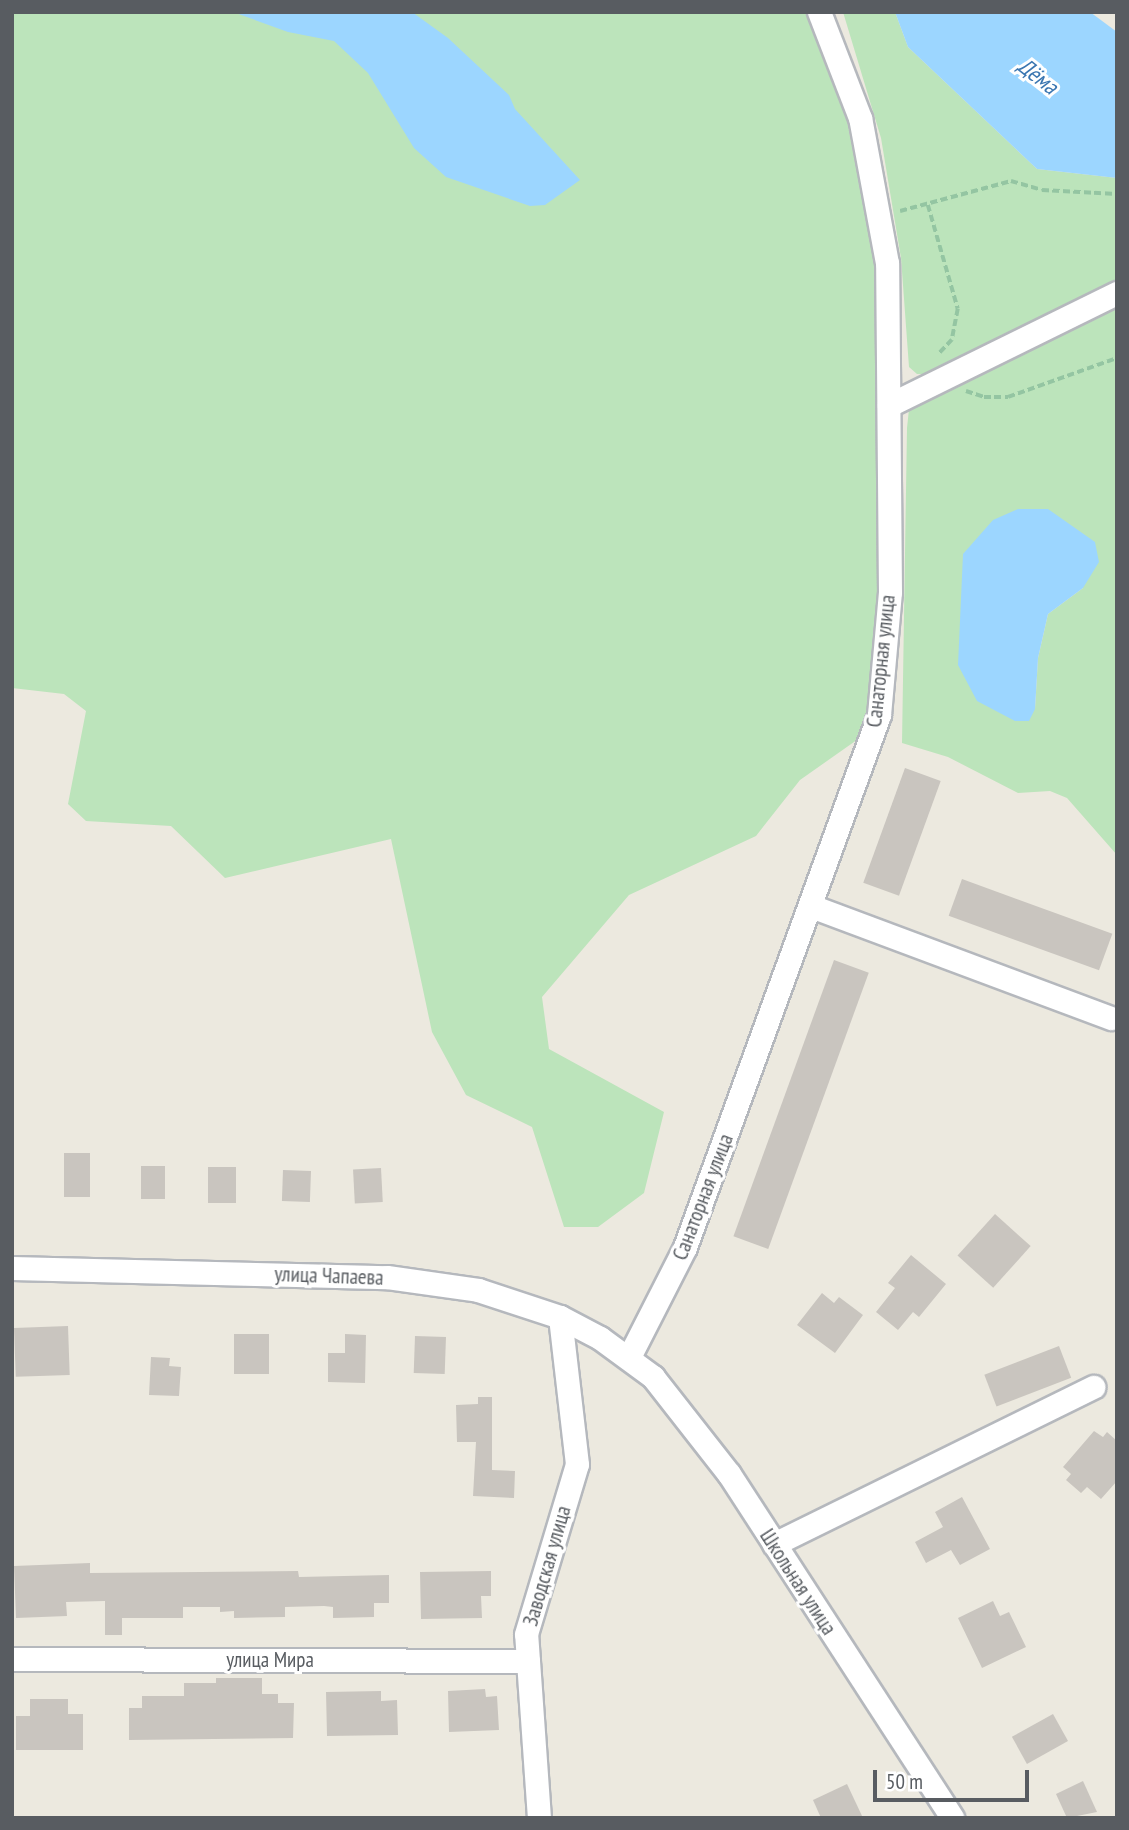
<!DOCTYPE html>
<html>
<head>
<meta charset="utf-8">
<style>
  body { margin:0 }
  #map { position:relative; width:1129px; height:1830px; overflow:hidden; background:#ece9df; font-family:"PT Sans Narrow",sans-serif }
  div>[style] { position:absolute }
  .green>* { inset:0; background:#bce4bb }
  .water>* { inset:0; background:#9cd6ff }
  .building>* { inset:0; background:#c9c5bf; transform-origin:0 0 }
  .path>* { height:3.5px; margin-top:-1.75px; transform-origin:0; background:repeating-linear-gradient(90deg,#94c5a2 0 7px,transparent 0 10.5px) }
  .roads { filter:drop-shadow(2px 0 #b5b8bd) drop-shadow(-2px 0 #b5b8bd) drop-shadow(0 2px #b5b8bd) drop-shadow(0 -2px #b5b8bd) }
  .minor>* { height:23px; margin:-11.5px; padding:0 11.5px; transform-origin:11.5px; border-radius:11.5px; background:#fff }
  span { translate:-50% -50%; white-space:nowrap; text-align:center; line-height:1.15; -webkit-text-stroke:6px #fff; paint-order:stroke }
  .street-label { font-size:21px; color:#585c61 }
  .water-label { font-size:23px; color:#3a76b1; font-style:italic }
  .frame { position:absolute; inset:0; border:14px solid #585c61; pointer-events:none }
  .scale { position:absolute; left:873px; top:1770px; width:156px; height:32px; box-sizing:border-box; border:4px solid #585c61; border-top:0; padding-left:9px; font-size:21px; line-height:24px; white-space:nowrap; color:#585c61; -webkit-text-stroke:5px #fff; paint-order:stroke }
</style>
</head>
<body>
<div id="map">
  <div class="green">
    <div style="clip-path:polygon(12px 12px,805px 12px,847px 120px,875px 267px,878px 589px,871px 730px,800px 780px,756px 836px,629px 895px,542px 997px,549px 1049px,664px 1112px,644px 1193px,598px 1227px,564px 1227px,532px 1127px,466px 1095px,432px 1032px,391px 839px,225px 878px,171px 826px,86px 821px,68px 804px,86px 711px,64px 694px,12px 688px)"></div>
    <div style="clip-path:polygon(evenodd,843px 12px,895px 12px,908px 47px,1037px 169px,1117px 178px,1117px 855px,1067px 798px,1050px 791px,1018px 793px,948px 757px,902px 743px,907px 428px,909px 409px,936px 397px,928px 374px,917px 374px,909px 367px,901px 258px,881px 138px,843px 12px,1018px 509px,1083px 588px,1048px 614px,1038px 658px,1035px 709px,1018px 509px)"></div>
  </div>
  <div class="water">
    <div style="clip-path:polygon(233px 12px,412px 12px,448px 38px,509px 95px,515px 109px,580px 180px,545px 205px,530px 206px,446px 177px,414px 148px,368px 73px,334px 41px,288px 32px)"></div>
    <div style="clip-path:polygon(895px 12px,1090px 12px,1117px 32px,1117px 178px,1037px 169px,908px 47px)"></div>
    <div style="clip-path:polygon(1018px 509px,1048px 509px,1095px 542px,1099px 562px,1083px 588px,1048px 614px,1038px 658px,1035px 709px,1029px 721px,1015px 721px,977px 701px,958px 665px,963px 554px,993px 520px)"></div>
  </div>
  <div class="building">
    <div style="left:905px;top:768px;width:38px;height:122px;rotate:20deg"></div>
    <div style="left:962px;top:879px;width:160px;height:39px;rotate:20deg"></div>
    <div style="left:834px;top:960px;width:37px;height:294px;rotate:20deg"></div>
    <div style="left:64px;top:1153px;width:26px;height:44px"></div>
    <div style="left:141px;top:1166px;width:24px;height:33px"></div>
    <div style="left:208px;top:1167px;width:28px;height:36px"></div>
    <div style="left:381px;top:1168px;width:34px;height:28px;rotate:87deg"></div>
    <div style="left:283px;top:1170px;width:28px;height:31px;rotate:2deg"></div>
    <div style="left:995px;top:1214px;width:48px;height:56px;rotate:42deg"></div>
    <div style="clip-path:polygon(911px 1255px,946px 1284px,919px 1317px,913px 1312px,898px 1330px,876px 1312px,895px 1288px,888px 1283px)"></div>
    <div style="clip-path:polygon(822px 1293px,834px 1303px,839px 1297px,863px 1315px,835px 1353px,797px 1325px)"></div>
    <div style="left:68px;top:1326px;width:49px;height:54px;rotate:88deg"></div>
    <div style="left:234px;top:1334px;width:35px;height:40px"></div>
    <div style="clip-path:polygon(345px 1334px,366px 1335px,365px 1383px,328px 1382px,328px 1353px,345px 1353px)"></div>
    <div style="left:415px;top:1336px;width:31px;height:37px;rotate:2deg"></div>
    <div style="left:1059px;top:1346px;width:34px;height:80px;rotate:69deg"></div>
    <div style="clip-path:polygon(151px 1357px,170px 1358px,169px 1366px,181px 1367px,179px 1396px,149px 1395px)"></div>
    <div style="clip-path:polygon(478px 1397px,492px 1397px,492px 1470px,515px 1471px,514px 1498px,473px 1496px,476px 1442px,457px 1442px,456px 1405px,478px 1404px)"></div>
    <div style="clip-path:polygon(1094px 1431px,1103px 1437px,1107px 1432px,1117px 1441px,1117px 1481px,1101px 1499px,1087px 1487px,1081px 1493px,1066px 1480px,1071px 1474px,1063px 1467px)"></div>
    <div style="clip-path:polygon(962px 1497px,990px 1549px,960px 1565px,951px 1550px,926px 1563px,915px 1542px,943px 1527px,935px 1512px)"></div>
    <div style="clip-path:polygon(90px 1563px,90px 1573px,298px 1571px,299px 1577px,389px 1575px,389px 1603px,374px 1603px,374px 1617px,333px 1618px,333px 1607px,324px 1606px,285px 1607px,285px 1617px,234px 1618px,234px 1611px,220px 1612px,220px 1607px,183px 1607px,183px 1618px,122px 1618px,122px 1635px,105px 1635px,105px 1601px,66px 1602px,67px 1616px,16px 1618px,14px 1566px)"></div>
    <div style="clip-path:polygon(491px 1571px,491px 1596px,481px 1596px,482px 1618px,421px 1619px,420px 1572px)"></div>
    <div style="clip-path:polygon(993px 1601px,1000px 1616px,1009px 1612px,1026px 1647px,982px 1668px,958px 1618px)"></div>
    <div style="clip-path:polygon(216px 1678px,262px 1678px,262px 1694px,278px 1694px,278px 1703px,294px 1703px,293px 1738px,129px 1740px,129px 1708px,142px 1708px,142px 1696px,184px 1696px,184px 1683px,216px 1683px)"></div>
    <div style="clip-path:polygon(485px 1689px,486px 1697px,497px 1696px,499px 1730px,449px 1732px,448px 1691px)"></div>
    <div style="clip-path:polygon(381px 1691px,381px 1701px,397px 1700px,398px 1735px,327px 1736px,326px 1692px)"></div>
    <div style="clip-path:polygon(30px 1699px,68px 1699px,68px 1714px,83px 1714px,83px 1750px,16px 1750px,16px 1716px,30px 1716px)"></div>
    <div style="left:1053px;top:1714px;width:31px;height:47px;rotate:61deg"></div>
    <div style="clip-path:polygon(1083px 1781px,1097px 1812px,1067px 1818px,1056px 1794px)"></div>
    <div style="clip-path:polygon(847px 1784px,863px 1818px,821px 1818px,813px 1800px)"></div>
  </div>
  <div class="path">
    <div style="left:928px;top:205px;width:108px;rotate:73.9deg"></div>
    <div style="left:958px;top:309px;width:32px;rotate:101deg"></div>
    <div style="left:952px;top:340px;width:19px;rotate:133deg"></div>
    <div style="left:900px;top:211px;width:115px;rotate:-15.1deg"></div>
    <div style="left:1011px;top:181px;width:32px;rotate:16deg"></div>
    <div style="left:1042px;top:190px;width:75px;rotate:3.1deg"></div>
    <div style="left:966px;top:391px;width:19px;rotate:18deg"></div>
    <div style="left:984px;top:397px;width:24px"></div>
    <div style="left:1008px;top:397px;width:116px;rotate:-19.7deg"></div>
  </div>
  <div class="roads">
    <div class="minor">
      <div style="left:889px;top:405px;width:254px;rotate:-26.2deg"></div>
      <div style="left:811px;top:906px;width:320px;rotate:20.5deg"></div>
      <div style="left:12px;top:1268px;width:375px;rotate:1.4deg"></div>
      <div style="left:387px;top:1277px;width:92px;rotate:8.1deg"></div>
      <div style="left:478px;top:1290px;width:86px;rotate:18.2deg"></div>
      <div style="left:560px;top:1317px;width:45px;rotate:27.7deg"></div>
      <div style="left:600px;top:1338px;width:66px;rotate:36.3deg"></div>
      <div style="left:653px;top:1377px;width:123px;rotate:51.9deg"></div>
      <div style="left:729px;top:1474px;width:410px;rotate:57deg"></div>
      <div style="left:629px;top:1357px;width:123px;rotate:-63deg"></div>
      <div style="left:685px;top:1247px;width:566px;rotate:-69.97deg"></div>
      <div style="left:879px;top:715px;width:123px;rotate:-84.9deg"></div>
      <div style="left:890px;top:592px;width:329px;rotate:-90.5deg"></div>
      <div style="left:887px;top:263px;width:147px;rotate:-100.5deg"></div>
      <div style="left:860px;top:118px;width:114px;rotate:-111.1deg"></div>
      <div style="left:774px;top:1544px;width:356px;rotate:-26.2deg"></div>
      <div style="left:12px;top:1659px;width:516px;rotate:0.22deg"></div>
      <div style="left:539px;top:1818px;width:184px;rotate:-94deg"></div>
      <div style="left:526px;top:1634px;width:177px;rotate:-73.3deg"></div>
      <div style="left:577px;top:1464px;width:148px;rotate:-96.6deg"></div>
    </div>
  </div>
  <div class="street-label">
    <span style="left:881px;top:661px;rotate:-84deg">Санаторная улица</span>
    <span style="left:703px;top:1197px;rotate:-69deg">Санаторная улица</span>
    <span style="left:329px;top:1276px;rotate:2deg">улица Чапаева</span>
    <span style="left:547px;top:1566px;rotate:-74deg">Заводская улица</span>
    <span style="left:798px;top:1582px;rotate:57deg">Школьная улица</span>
    <span style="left:270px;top:1660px">улица Мира</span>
  </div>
  <div class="water-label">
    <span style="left:1038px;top:76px;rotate:38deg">Дёма</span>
  </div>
  <div class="frame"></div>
  <div class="scale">50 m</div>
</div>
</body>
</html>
